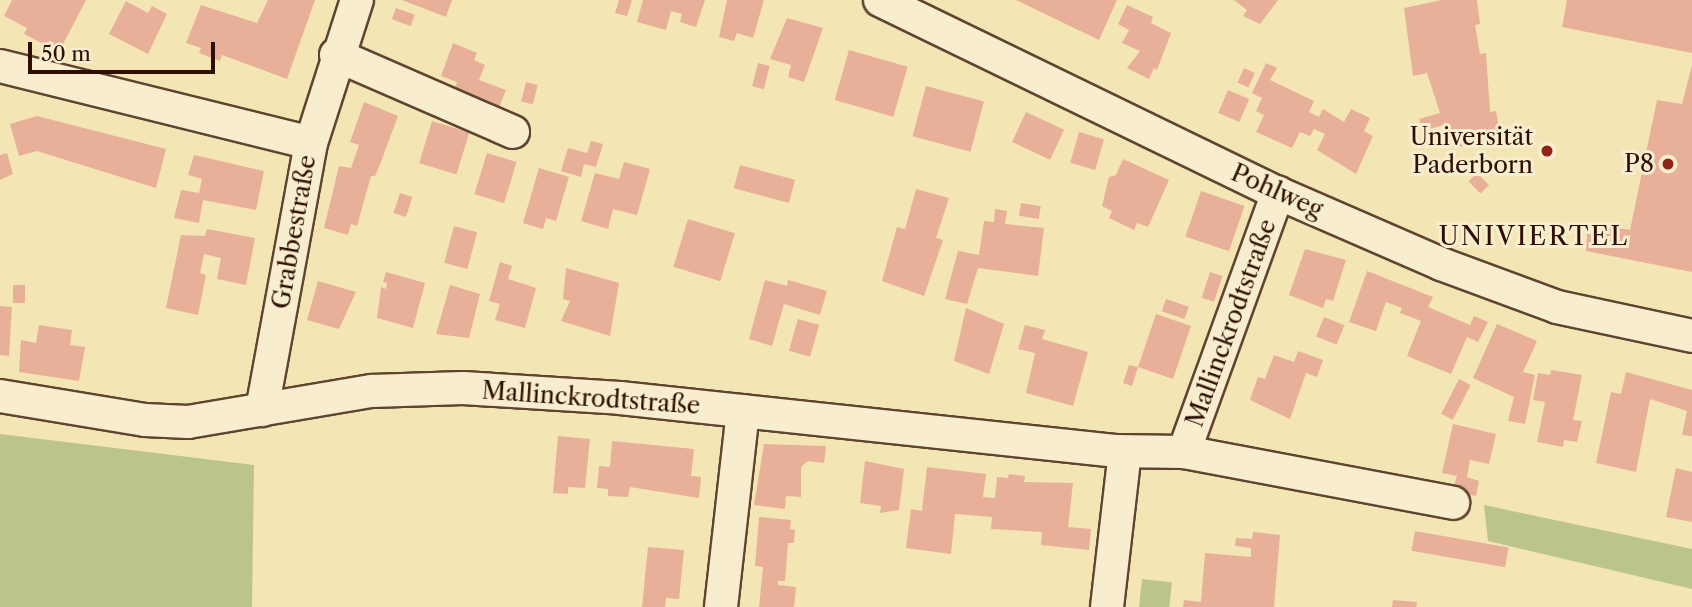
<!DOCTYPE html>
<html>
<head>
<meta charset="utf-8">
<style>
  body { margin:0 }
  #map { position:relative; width:1692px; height:607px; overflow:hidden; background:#f4e5b5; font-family:"Libre Caslon Text",serif }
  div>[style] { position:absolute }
  .green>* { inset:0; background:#bcc48d; transform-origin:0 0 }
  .building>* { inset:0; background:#e8b098; transform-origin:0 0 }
  .roads { filter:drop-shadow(2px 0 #604430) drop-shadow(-2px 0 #604430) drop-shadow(0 2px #604430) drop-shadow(0 -2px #604430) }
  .minor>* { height:32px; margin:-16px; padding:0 16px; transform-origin:16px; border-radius:16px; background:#f8eecf }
  .dots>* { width:19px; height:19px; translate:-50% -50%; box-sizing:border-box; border:4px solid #f8eecf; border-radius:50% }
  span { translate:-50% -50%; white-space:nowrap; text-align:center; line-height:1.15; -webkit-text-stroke:6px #f8eecf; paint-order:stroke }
  .poi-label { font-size:24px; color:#2f0f04 }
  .right { translate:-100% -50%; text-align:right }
  .street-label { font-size:24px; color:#2f0f04 }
  .neighbourhood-label { font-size:26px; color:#2f0f04; letter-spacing:2px }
  .scale { position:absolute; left:28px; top:42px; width:187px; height:32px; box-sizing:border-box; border:4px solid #2f0f04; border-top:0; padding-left:9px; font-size:21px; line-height:24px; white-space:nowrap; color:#2f0f04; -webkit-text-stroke:5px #f8eecf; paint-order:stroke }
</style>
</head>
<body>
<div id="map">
  <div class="green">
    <div style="clip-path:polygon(0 434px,254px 465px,252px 607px,0 607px)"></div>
    <div style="clip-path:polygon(1484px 505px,1692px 549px,1692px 589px,1488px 541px)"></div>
    <div style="left:1142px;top:579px;width:30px;height:28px;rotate:6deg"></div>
  </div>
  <div class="building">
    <div style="clip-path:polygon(12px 0,86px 0,59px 52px,24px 34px,27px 28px,4px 16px)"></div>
    <div style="clip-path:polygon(268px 0,315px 0,287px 79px,222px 55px,220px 61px,199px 53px,201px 48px,186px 43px,201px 5px,257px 23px)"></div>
    <div style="clip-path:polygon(402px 0,452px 0,446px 17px)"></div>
    <div style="clip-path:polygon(619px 0,632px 0,627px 16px,615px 13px)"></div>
    <div style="clip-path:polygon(643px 0,705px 0,696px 27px,680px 22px,682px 14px,671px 11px,666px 30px,637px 22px)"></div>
    <div style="clip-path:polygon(727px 0,764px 0,753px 38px,737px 33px,734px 41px,719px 37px)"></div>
    <div style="clip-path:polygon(1016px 0,1117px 0,1099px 40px)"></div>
    <div style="clip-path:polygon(1234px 0,1278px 0,1260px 24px,1243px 16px,1247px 10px)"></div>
    <div style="clip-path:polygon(1442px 0,1477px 0,1480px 24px,1475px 25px,1480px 54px,1486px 53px,1490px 112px,1496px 111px,1501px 140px,1451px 148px,1444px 125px,1422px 131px,1419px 119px,1440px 113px,1427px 73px,1413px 76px,1404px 8px)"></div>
    <div style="clip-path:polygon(1567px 0,1692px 0,1692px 53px,1562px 27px)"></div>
    <div style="clip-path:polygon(126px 1px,148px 13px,152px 6px,167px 14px,148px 54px,109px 34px)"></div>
    <div style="clip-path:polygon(1127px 5px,1153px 17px,1151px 23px,1171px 33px,1157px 70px,1154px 68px,1149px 79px,1127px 68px,1140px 51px,1122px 43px,1129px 30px,1118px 24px)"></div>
    <div style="left:396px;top:8px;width:20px;height:12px;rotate:20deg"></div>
    <div style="clip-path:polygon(787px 18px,823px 28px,804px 82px,788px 77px,791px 65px,770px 59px)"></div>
    <div style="clip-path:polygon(453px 43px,477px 53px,474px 60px,485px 65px,479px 80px,506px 90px,498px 110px,453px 92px,457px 82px,441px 76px)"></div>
    <div style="left:849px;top:50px;width:61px;height:52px;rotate:16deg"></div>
    <div style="left:758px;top:63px;width:12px;height:24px;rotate:14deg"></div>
    <div style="clip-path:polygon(1266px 63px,1277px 68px,1270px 80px,1314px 101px,1309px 112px,1319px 117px,1323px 109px,1344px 122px,1351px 109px,1370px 118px,1364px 131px,1373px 136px,1356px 174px,1317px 150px,1325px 134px,1314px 129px,1310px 136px,1300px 132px,1292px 148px,1256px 132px,1264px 115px,1256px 111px,1262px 98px,1252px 93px)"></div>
    <div style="clip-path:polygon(1692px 65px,1692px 272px,1586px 251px,1588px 222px,1630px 230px,1657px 100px,1682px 104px)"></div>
    <div style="left:1244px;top:68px;width:12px;height:16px;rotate:24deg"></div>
    <div style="left:526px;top:82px;width:12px;height:20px;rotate:14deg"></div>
    <div style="left:926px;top:86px;width:60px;height:52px;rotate:15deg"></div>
    <div style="left:1228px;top:90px;width:23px;height:25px;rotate:23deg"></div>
    <div style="clip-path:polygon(364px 102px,398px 116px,379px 167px,375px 176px,371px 176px,357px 226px,351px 224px,348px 235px,324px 228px,339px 166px,351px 168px,359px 145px,350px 142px)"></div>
    <div style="left:1026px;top:112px;width:42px;height:33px;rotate:25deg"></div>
    <div style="clip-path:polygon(37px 116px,166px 149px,156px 188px,37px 151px,19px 156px,10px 124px)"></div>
    <div style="left:432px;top:121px;width:39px;height:44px;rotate:17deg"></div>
    <div style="left:1079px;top:132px;width:26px;height:32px;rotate:16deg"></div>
    <div style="clip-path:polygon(591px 141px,603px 144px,596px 167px,584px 164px,581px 177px,561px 171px,568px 148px,587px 153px)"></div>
    <div style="clip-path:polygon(7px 153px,13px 174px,0 180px,0 155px)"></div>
    <div style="left:487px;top:153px;width:31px;height:43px;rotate:17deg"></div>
    <div style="clip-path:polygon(194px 155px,264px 171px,256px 210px,203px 200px,199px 223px,174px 218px,181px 190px,199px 193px,202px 179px,188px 175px)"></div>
    <div style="clip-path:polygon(1123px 159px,1169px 180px,1148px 227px,1137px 223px,1134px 230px,1109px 218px,1112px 211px,1102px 206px,1109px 177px,1116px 175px)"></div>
    <div style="clip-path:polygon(624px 162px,650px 169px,637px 215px,613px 209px,608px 229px,581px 221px,595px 173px,619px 179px)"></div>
    <div style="left:740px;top:165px;width:57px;height:24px;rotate:15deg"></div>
    <div style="clip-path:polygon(539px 168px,569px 177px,556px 221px,546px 218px,543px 229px,523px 223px)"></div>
    <div style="left:1477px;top:173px;width:17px;height:12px;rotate:45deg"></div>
    <div style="clip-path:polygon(916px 189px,949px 198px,936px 238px,943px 240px,924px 296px,882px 281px,897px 227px,905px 229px)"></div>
    <div style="left:1201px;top:191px;width:46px;height:48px;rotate:19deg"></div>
    <div style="left:400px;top:193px;width:13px;height:21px;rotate:18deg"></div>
    <div style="left:1021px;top:203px;width:20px;height:13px;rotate:9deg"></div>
    <div style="clip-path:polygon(995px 209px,1007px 211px,1005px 224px,1044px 228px,1038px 276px,978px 268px,967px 304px,945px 299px,958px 251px,979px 255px,984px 221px,994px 222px)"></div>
    <div style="left:688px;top:219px;width:49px;height:50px;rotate:17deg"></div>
    <div style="left:454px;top:226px;width:24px;height:38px;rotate:15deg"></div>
    <div style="clip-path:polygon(207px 229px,255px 238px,246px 285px,217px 279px,221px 258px,204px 254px,200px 273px,206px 275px,198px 315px,166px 308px,181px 235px,205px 236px)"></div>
    <div style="clip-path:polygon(1305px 249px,1346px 260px,1333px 301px,1326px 299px,1323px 308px,1289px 295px)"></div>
    <div style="clip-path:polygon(500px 262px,512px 266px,508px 279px,536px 288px,525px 328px,495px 320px,500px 304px,489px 301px)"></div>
    <div style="clip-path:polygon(566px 268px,619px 283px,610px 336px,561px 321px,570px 301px,563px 299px)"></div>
    <div style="clip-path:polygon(1367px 271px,1433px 297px,1428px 307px,1470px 325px,1474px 316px,1488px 322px,1478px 342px,1467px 337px,1451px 374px,1407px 356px,1421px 321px,1400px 313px,1402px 308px,1386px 302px,1376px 331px,1349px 322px)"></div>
    <div style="clip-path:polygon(386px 272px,425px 283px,413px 328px,377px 318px,381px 287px,386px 289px,387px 283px,383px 282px)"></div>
    <div style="left:1210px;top:272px;width:13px;height:27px;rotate:18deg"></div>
    <div style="clip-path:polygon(765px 280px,787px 286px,788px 280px,827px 291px,820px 315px,784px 304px,772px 346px,749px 339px)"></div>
    <div style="clip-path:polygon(318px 281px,356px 292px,339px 329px,307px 320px)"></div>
    <div style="left:13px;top:285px;width:12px;height:18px"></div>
    <div style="clip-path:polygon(450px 285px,480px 294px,469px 338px,436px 334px)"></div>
    <div style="left:1166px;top:299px;width:24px;height:13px;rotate:19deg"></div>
    <div style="clip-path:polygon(0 306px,12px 307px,9px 356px,0 355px)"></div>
    <div style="clip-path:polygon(966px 308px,1004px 324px,989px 374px,954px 361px)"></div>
    <div style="clip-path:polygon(1156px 314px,1191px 326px,1173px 379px,1138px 367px,1132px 386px,1123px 383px,1129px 365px,1138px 367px)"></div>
    <div style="left:1324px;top:317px;width:22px;height:21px;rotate:22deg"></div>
    <div style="left:798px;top:319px;width:22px;height:33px;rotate:16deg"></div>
    <div style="clip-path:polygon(1497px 324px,1537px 341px,1523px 372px,1535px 375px,1525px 424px,1508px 421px,1514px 397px,1473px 378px)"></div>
    <div style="clip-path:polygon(39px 325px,72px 330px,70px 345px,85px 347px,79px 381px,19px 372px,21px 340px,36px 343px)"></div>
    <div style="clip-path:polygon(1025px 325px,1045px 330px,1042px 339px,1088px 352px,1073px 406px,1026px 393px,1035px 353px,1018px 349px)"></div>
    <div style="clip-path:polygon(1298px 351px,1323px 360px,1317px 377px,1306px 373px,1290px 419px,1250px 400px,1258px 377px,1265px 379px,1274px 355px,1294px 362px)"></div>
    <div style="clip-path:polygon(1551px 370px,1582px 375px,1573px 420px,1582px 421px,1577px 442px,1564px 440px,1563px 447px,1537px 442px,1545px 402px,1533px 400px,1538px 373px,1550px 375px)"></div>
    <div style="clip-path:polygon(1626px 372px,1692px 390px,1692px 436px,1682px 435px,1687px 411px,1650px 399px,1636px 472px,1596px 463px,1611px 392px,1621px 394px)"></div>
    <div style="left:1459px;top:379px;width:13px;height:39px;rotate:27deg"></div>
    <div style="clip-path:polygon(1453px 424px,1496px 434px,1489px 464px,1470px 460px,1467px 477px,1479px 481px,1476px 496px,1452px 491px,1457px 476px,1442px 473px)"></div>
    <div style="clip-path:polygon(558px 436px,590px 439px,585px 488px,568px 487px,568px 494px,553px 493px)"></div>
    <div style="clip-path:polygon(612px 441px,694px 449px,691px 476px,701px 477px,699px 498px,630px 487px,628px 497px,608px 496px,608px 489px,597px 488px,599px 466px,610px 467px)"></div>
    <div style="clip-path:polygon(764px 444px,826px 446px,824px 463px,808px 461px,801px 467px,801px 497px,786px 496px,785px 509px,754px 505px)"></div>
    <div style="clip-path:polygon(865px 461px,904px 469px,899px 510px,880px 513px,881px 506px,860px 503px)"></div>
    <div style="clip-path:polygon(927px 467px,986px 474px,983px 497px,995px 498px,997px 477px,1008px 478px,1009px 474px,1025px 476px,1024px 482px,1073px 483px,1068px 527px,1091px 529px,1089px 550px,1041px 545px,1042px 532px,991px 529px,992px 517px,955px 514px,951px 554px,906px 548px,911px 509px,922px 511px)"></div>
    <div style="clip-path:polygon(1676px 468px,1692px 472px,1692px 522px,1666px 517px)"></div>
    <div style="clip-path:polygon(759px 517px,791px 520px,790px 529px,795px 530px,794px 543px,788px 543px,785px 581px,778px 581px,778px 585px,796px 587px,794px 607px,759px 607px,763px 567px,755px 566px)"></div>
    <div style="left:1415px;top:531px;width:95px;height:20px;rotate:10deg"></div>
    <div style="clip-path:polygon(1253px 532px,1280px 535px,1274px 607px,1183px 607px,1184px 600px,1201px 602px,1205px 553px,1251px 557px,1251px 548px,1235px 546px,1236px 538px,1252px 539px)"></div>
    <div style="clip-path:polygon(648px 547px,684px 550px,679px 599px,666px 598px,665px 607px,642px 607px)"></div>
    <div style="clip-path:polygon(1393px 600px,1417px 602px,1416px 607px,1392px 607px)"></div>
  </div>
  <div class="roads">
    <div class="minor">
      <div style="left:880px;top:0;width:442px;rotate:25.9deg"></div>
      <div style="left:1278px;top:193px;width:178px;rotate:23.5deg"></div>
      <div style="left:1441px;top:264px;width:124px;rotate:20.3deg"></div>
      <div style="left:1557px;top:307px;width:138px;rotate:12.1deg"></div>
      <div style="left:336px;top:55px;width:193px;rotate:23.5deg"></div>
      <div style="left:0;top:66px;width:320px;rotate:13.9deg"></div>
      <div style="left:0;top:396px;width:147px;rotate:9.4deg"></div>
      <div style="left:145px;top:420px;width:43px;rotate:2.7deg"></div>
      <div style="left:188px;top:422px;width:187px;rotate:-9.6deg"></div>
      <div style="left:372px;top:391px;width:91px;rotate:-1.9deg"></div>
      <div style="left:463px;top:388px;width:157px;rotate:3.6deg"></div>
      <div style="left:620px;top:398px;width:498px;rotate:6.1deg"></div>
      <div style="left:1115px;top:451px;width:69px;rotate:0.8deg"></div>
      <div style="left:1184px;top:452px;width:274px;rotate:10.7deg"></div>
      <div style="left:262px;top:410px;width:271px;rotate:-79.6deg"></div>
      <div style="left:311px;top:143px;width:150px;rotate:-72.2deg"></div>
      <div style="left:1184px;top:452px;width:276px;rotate:-70.1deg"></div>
      <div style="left:721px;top:607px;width:197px;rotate:-83.6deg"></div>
      <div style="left:1107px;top:607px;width:156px;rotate:-83.4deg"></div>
    </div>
  </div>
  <div class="dots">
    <div style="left:1547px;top:151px;background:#8f2418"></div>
    <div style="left:1668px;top:164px;background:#8f2418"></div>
  </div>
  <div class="poi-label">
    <span class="right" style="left:1533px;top:151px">Universität<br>Paderborn</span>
    <span class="right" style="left:1654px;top:164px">P8</span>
  </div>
  <div class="street-label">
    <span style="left:1277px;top:191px;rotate:24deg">Pohlweg</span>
    <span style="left:294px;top:232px;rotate:-80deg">Grabbestraße</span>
    <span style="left:1231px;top:323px;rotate:-70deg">Mallinckrodtstraße</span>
    <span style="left:591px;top:398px;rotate:4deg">Mallinckrodtstraße</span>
  </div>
  <div class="neighbourhood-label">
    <span style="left:1534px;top:237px">UNIVIERTEL</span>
  </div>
  <div class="scale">50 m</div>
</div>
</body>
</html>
